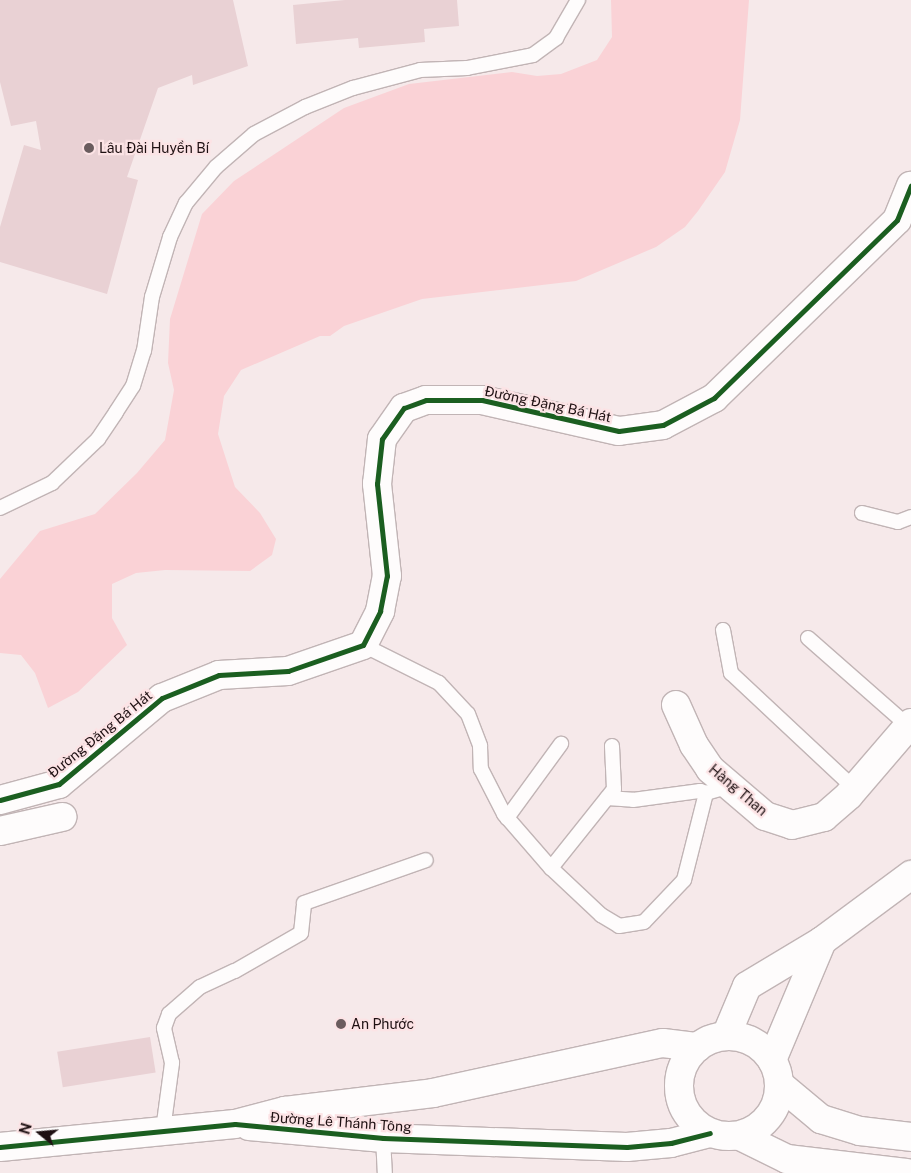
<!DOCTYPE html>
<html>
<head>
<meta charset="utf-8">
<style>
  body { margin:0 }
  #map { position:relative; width:911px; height:1173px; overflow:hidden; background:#f6e9ea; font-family:"Public Sans",sans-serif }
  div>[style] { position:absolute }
  .green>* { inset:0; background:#fad2d6 }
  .building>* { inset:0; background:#e9d1d4; transform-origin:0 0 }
  .roads { filter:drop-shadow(1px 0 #c1b4b5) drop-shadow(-1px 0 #c1b4b5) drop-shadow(0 1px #c1b4b5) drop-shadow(0 -1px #c1b4b5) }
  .lane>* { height:14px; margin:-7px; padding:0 7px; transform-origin:7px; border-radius:7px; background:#fefcfc }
  .street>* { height:28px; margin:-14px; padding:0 14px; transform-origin:14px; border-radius:14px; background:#fefcfc }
  .secondary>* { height:28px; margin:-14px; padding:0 14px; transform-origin:14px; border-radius:14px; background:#fefcfc }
  .secondary>.ring { margin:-14px; padding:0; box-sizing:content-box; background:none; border:28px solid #fefcfc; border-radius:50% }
  .cycleway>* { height:5px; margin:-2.5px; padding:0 2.5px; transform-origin:2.5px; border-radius:2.5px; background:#1b5e20 }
  .dots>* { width:14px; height:14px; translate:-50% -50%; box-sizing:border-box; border:2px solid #fce3e5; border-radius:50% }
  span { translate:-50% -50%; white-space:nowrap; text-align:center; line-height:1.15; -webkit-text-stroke:4.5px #fce3e5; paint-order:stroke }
  .poi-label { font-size:14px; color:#1e1012 }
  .left { translate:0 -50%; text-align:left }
  .street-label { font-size:14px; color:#1e1012 }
  .north { position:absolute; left:15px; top:1108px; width:50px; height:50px; -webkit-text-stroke:4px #fce3e5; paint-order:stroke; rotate:287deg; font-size:14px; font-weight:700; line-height:20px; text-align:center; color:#1e1012 }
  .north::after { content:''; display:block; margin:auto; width:18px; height:22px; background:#1e1012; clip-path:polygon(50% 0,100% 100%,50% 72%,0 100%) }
</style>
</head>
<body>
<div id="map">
  <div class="green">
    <div style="clip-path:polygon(611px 0,749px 0,740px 120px,725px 172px,698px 211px,685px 227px,656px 247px,576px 281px,422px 299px,344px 326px,330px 336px,320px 336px,241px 370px,224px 396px,218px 434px,235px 487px,260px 513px,276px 539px,272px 555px,250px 571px,165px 570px,136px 573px,112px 584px,112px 618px,127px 645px,78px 692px,48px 708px,35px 673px,21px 655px,0 653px,0 579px,40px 531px,95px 514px,137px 473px,165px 440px,174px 390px,168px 363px,170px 319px,202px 214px,234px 181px,344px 108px,409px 84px,512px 72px,537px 76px,561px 74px,597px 60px,612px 37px)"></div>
  </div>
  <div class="building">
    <div style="clip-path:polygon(0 0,233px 0,248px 66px,193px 85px,192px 75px,158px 88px,127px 177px,138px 180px,107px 294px,0 262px,0 227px,24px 145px,41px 150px,36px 121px,11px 126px,0 82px)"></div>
    <div style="clip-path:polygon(345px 0,457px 0,459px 26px,424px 29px,425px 42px,359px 48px,358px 38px,296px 44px,293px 5px)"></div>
    <div style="left:150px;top:1037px;width:36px;height:94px;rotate:81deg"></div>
  </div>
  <div class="roads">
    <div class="lane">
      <div style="left:0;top:508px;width:58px;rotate:-25.7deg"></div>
      <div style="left:52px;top:483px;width:64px;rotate:-43.7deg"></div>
      <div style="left:98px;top:439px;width:32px;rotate:-56deg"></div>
      <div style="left:116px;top:412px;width:31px;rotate:-57deg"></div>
      <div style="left:133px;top:386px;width:37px;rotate:-73deg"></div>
      <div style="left:144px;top:351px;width:55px;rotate:-81.6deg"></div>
      <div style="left:152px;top:297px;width:63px;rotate:-73.3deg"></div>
      <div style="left:170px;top:237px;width:38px;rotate:-65deg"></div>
      <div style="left:186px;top:203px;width:47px;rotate:-50.2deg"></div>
      <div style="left:216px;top:167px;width:50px;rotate:-41deg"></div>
      <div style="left:254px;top:134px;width:58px;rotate:-27.9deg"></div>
      <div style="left:305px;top:107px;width:52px;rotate:-21.6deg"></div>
      <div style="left:353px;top:88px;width:69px;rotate:-15deg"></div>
      <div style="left:420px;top:70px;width:47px;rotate:-2.4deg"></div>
      <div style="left:467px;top:68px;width:67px;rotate:-11.1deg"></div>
      <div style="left:533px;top:55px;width:29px;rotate:-36deg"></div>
      <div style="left:556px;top:38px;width:44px;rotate:-59.9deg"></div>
      <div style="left:862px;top:513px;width:37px;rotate:14deg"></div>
      <div style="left:898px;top:522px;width:14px;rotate:-21deg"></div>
      <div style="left:723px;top:630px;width:44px;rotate:79.5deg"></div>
      <div style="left:731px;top:673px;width:170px;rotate:43.1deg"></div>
      <div style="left:808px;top:638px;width:133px;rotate:41.3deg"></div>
      <div style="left:363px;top:645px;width:85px;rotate:26.6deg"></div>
      <div style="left:439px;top:683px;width:42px;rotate:46.9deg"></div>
      <div style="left:468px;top:714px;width:34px;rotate:69deg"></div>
      <div style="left:480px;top:746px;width:23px;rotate:88deg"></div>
      <div style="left:481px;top:769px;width:51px;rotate:62.9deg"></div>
      <div style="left:504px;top:814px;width:72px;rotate:49deg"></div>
      <div style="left:551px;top:868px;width:69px;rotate:43.2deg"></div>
      <div style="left:601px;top:915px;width:21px;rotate:31deg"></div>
      <div style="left:619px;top:926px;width:25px;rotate:-9deg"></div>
      <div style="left:644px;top:922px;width:58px;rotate:-46.4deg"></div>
      <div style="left:684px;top:880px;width:90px;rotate:-75.8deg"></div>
      <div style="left:706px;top:793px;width:25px;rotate:-16deg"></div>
      <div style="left:607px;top:798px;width:26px;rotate:4deg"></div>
      <div style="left:633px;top:800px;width:68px;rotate:-7.7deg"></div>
      <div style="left:700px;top:791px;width:6px;rotate:18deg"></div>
      <div style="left:507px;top:818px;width:92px;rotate:-53.9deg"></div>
      <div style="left:551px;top:868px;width:101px;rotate:-51.4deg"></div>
      <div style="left:614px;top:789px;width:43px;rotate:-92.7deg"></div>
      <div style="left:163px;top:1130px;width:68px;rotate:-82.3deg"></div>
      <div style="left:172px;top:1063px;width:36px;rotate:-103deg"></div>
      <div style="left:164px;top:1028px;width:15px;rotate:-70deg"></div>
      <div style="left:169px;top:1014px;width:41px;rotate:-41.1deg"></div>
      <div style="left:200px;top:987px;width:38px;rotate:-25deg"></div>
      <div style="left:235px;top:971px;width:76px;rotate:-29.9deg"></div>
      <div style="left:301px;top:933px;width:30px;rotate:-84deg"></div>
      <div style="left:304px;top:903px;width:129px;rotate:-19.4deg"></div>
      <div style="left:383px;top:1138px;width:35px;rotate:87deg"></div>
    </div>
    <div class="street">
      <div style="left:676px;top:705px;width:44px;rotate:65.8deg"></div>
      <div style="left:694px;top:745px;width:29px;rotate:56deg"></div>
      <div style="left:710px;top:769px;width:72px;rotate:40.5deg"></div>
      <div style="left:765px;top:816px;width:28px;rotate:18deg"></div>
      <div style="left:792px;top:825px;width:33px;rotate:-14deg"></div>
      <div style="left:824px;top:817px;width:33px;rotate:-41deg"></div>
      <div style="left:849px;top:795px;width:95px;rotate:-49.3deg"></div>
      <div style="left:0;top:831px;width:64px;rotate:-12.7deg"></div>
    </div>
    <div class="secondary">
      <div style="left:0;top:800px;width:61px;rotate:-15.2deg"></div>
      <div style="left:59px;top:784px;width:134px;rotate:-39.9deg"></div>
      <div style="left:162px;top:698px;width:61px;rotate:-22deg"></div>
      <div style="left:219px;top:675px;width:69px;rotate:-3.3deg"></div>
      <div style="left:288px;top:671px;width:79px;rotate:-19.1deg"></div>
      <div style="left:363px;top:645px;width:38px;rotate:-63deg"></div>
      <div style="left:380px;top:611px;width:36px;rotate:-79deg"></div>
      <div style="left:387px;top:576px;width:93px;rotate:-96.2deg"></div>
      <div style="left:377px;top:484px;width:45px;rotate:-83.7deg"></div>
      <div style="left:382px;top:439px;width:38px;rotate:-55deg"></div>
      <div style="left:404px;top:408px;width:23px;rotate:-20deg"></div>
      <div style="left:426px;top:400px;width:56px"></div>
      <div style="left:482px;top:400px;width:140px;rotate:12.8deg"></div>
      <div style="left:619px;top:431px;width:44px;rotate:-7.8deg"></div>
      <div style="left:663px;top:425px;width:58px;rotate:-27.9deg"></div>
      <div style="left:714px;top:398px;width:255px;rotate:-44.2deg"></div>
      <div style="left:897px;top:220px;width:37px;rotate:-68deg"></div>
      <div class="ring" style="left:679px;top:1036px;width:72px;height:72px"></div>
      <div style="left:726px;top:1036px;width:54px;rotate:-67.2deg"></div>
      <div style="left:747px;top:986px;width:87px;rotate:-31deg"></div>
      <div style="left:822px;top:941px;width:111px;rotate:-36.6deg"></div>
      <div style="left:772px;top:1060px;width:129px;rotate:-67.2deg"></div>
      <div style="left:779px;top:1084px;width:55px;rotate:39.8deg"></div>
      <div style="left:821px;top:1119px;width:41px;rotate:17.1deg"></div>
      <div style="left:860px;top:1131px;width:51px;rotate:6.7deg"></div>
      <div style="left:249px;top:1126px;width:135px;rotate:5.1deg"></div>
      <div style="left:383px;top:1138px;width:244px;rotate:2.1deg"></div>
      <div style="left:627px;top:1147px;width:44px;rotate:-5.2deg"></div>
      <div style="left:671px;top:1143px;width:40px;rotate:-14.4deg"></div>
      <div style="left:740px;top:1136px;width:52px;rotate:26.1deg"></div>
      <div style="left:787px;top:1159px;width:120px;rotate:6.7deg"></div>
      <div style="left:0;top:1147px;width:236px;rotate:-5.6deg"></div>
      <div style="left:235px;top:1124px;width:52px;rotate:-14.6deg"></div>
      <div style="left:285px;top:1111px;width:149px;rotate:-6.9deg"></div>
      <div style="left:433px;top:1093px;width:235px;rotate:-12.3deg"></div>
      <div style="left:663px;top:1043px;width:35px;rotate:7deg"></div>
    </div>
  </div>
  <div class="cycleway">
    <div style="left:0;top:800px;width:61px;rotate:-15.2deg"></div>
    <div style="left:59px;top:784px;width:134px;rotate:-39.9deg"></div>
    <div style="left:162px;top:698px;width:61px;rotate:-22deg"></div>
    <div style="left:219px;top:675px;width:69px;rotate:-3.3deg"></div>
    <div style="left:288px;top:671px;width:79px;rotate:-19.1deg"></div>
    <div style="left:363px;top:645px;width:38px;rotate:-63deg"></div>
    <div style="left:380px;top:611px;width:36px;rotate:-79deg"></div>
    <div style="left:387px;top:576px;width:93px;rotate:-96.2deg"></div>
    <div style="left:377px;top:484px;width:45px;rotate:-83.7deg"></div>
    <div style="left:382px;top:439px;width:38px;rotate:-55deg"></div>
    <div style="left:404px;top:408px;width:23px;rotate:-20deg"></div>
    <div style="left:426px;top:400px;width:56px"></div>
    <div style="left:482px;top:400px;width:140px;rotate:12.8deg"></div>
    <div style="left:619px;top:431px;width:44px;rotate:-7.8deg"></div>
    <div style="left:663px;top:425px;width:58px;rotate:-27.9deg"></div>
    <div style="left:714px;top:398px;width:255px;rotate:-44.2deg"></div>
    <div style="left:897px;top:220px;width:37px;rotate:-68deg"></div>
    <div style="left:0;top:1147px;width:236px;rotate:-5.6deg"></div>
    <div style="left:235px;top:1124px;width:149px;rotate:5.4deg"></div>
    <div style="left:383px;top:1138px;width:244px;rotate:2.1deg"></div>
    <div style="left:627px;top:1147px;width:44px;rotate:-5.2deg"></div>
    <div style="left:671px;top:1143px;width:40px;rotate:-14.4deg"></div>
  </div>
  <div class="dots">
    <div style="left:89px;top:148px;background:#6a5c5e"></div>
    <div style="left:341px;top:1024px;background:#6a5c5e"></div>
  </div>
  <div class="poi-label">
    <span class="left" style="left:99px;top:148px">Lâu Đài Huyền Bí</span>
    <span class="left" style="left:351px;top:1024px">An Phước</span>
  </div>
  <div class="street-label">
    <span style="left:548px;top:404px;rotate:12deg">Đường Đặng Bá Hát</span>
    <span style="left:100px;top:734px;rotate:-39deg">Đường Đặng Bá Hát</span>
    <span style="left:738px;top:790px;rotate:40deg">Hàng Than</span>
    <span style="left:341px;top:1122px;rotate:4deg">Đường Lê Thánh Tông</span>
  </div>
  <div class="north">N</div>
</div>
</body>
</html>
